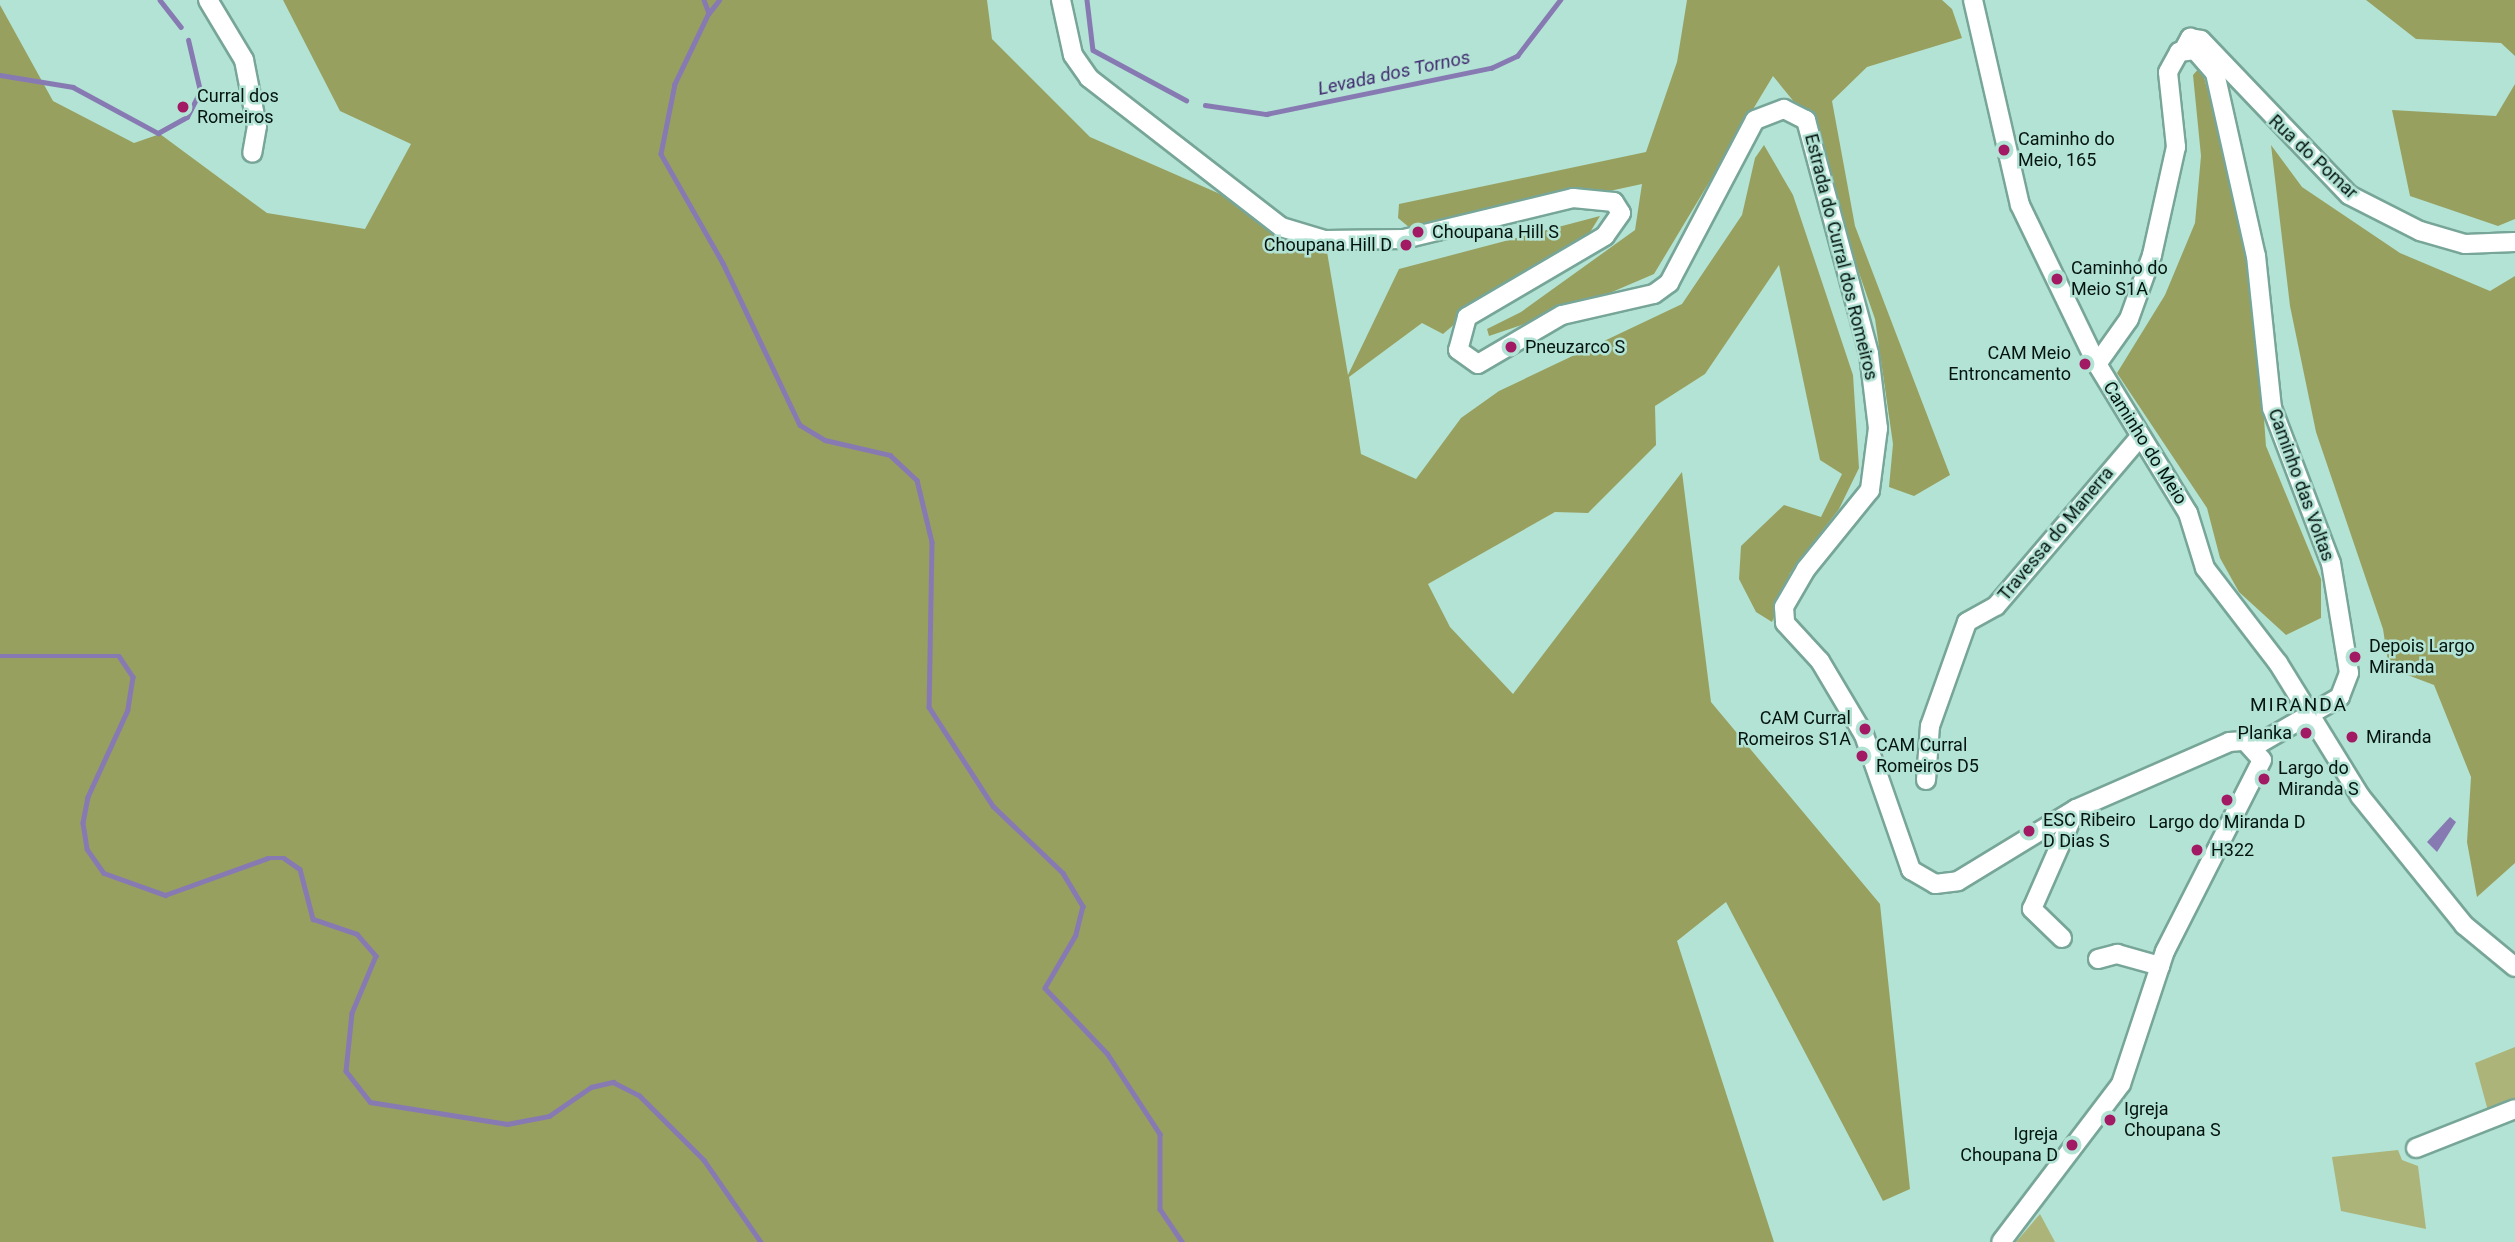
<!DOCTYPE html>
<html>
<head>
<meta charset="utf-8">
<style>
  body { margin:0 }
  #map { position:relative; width:2515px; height:1242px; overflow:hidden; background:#b3e3d4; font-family:Roboto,sans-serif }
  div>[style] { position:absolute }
  .green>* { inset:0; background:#acb479 }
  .forest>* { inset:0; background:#98a060 }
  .water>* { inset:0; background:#877ab3 }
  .stream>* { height:4.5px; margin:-2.25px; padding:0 2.25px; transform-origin:2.25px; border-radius:2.25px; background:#877ab3 }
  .roads { filter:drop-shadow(2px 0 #77a698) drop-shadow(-2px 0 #77a698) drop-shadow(0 2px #77a698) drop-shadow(0 -2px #77a698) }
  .minor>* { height:18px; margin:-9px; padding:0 9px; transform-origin:9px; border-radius:9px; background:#fff }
  .dots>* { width:19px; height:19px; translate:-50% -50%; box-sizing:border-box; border:4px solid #b3e3d4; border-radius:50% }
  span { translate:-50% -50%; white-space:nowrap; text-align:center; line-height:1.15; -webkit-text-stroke:5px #b3e3d4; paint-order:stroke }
  .poi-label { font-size:18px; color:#03140f }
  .left { translate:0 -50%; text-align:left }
  .right { translate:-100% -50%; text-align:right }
  .street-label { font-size:18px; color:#03140f }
  .water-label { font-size:19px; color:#402a70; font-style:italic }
  .neighbourhood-label { font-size:19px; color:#03140f; letter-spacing:2px }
</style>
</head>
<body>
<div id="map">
  <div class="green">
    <div style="clip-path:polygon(2515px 1047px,2515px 1101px,2488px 1111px,2475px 1063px)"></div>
    <div style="clip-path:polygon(2398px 1150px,2402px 1160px,2418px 1166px,2426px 1229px,2341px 1211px,2332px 1157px)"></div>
    <div style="clip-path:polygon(2040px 1214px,2055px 1242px,2016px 1242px)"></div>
  </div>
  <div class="forest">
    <div style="clip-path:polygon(283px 0,987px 0,992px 39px,1090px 137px,1325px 240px,1348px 375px,1399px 269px,1600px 216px,1584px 242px,1491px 293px,1443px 334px,1422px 323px,1349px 377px,1361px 454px,1416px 479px,1461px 418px,1499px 391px,1682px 304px,1742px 215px,1755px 158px,1764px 145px,1793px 195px,1853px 375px,1859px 468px,1839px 509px,1790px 573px,1772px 622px,1756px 612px,1739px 579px,1741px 546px,1784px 505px,1821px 517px,1842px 474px,1820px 460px,1779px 265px,1705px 374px,1655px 406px,1656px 445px,1588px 513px,1555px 512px,1428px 584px,1450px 627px,1513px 694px,1682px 472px,1711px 702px,1880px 904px,1910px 1189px,1883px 1201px,1726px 902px,1677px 941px,1774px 1242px,0 1242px,0 5px,53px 101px,134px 143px,160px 134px,267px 213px,365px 229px,411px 144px,340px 111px)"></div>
    <div style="clip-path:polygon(1687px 0,1942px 0,1952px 9px,1962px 38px,1867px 67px,1832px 101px,1855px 226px,1950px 475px,1914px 496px,1889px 487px,1893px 444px,1875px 319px,1804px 114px,1773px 76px,1654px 274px,1584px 304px,1489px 336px,1487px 329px,1521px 312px,1635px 230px,1642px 184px,1416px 233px,1398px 218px,1399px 204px,1646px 152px,1677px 62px)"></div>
    <div style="clip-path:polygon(2366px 0,2515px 0,2515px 56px,2501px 43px,2416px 39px)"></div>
    <div style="clip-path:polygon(2201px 66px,2252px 256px,2266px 446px,2321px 579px,2321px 618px,2286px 635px,2239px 592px,2220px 558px,2207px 508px,2117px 373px,2165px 295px,2195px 223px,2201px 156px,2193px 75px)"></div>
    <div style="clip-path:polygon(2515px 84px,2515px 219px,2498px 226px,2410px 196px,2392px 110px,2496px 116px)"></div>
    <div style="clip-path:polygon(2271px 145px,2302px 187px,2400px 253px,2490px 291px,2515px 276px,2515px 863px,2477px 897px,2467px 842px,2471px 777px,2434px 685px,2389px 668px,2383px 629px,2316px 432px,2290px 306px)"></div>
  </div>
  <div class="water">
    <div style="clip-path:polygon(2450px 817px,2456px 822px,2437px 852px,2427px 842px)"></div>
  </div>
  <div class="stream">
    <div style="left:160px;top:0;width:34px;rotate:52deg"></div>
    <div style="left:704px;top:0;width:14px;rotate:69deg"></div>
    <div style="left:709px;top:13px;width:79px;rotate:115.6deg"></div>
    <div style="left:675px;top:84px;width:71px;rotate:101.3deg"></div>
    <div style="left:661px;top:154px;width:125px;rotate:60.4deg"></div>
    <div style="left:723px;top:263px;width:179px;rotate:64.6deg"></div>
    <div style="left:800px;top:425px;width:29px;rotate:31deg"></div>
    <div style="left:825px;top:440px;width:67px;rotate:13deg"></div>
    <div style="left:890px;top:455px;width:37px;rotate:43deg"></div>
    <div style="left:917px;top:480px;width:64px;rotate:76.4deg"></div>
    <div style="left:932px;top:542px;width:165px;rotate:91deg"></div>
    <div style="left:929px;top:707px;width:118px;rotate:57.1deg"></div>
    <div style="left:993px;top:806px;width:97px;rotate:43.7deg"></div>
    <div style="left:1063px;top:873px;width:39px;rotate:59deg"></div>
    <div style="left:1083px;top:906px;width:30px;rotate:104deg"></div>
    <div style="left:1076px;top:935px;width:61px;rotate:120.3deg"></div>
    <div style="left:1045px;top:988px;width:90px;rotate:46.4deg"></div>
    <div style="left:1107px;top:1053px;width:97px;rotate:56.8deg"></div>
    <div style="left:1160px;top:1134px;width:75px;rotate:90deg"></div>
    <div style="left:1160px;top:1209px;width:40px;rotate:56deg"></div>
    <div style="left:1087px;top:0;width:50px;rotate:83.2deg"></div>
    <div style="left:1093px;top:50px;width:106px;rotate:28.3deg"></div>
    <div style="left:709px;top:13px;width:16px;rotate:-52deg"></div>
    <div style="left:0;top:75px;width:74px;rotate:9.3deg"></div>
    <div style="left:73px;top:87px;width:97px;rotate:28.4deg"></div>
    <div style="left:158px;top:133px;width:33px;rotate:-29deg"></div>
    <div style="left:187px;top:117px;width:29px;rotate:-63deg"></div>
    <div style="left:200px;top:91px;width:52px;rotate:-103.2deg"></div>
    <div style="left:1205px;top:105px;width:62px;rotate:8.4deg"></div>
    <div style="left:1266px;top:114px;width:230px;rotate:-11.6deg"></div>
    <div style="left:1491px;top:68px;width:29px;rotate:-25deg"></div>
    <div style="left:1517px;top:56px;width:71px;rotate:-52.5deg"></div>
    <div style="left:0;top:656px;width:119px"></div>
    <div style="left:119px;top:656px;width:25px;rotate:56deg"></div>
    <div style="left:133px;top:677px;width:33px;rotate:99deg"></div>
    <div style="left:128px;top:710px;width:96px;rotate:114.7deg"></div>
    <div style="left:88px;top:797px;width:26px;rotate:101deg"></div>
    <div style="left:83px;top:823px;width:26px;rotate:81deg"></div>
    <div style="left:87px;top:849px;width:29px;rotate:55deg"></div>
    <div style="left:104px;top:873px;width:65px;rotate:19.8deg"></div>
    <div style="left:165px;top:895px;width:109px;rotate:-19.8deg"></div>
    <div style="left:268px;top:858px;width:16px"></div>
    <div style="left:284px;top:858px;width:19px;rotate:35deg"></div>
    <div style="left:300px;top:869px;width:52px;rotate:75.4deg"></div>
    <div style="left:313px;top:919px;width:46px;rotate:18.8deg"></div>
    <div style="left:357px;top:934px;width:29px;rotate:49deg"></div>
    <div style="left:376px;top:956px;width:62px;rotate:112.8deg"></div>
    <div style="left:352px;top:1013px;width:58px;rotate:95.9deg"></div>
    <div style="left:346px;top:1071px;width:39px;rotate:52deg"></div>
    <div style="left:370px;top:1102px;width:139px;rotate:9.1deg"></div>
    <div style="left:507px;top:1124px;width:43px;rotate:-10.8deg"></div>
    <div style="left:549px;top:1116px;width:51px;rotate:-34.6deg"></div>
    <div style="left:591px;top:1087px;width:23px;rotate:-13deg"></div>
    <div style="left:613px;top:1082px;width:29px;rotate:27deg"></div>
    <div style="left:639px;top:1095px;width:92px;rotate:45deg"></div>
    <div style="left:704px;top:1160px;width:100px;rotate:55.2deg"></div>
  </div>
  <div class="roads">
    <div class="minor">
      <div style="left:208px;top:0;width:70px;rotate:59deg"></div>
      <div style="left:244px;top:60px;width:67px;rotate:78.9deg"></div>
      <div style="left:257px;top:126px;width:27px;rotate:100deg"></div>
      <div style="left:1061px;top:0;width:56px;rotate:77.7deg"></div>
      <div style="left:1073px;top:55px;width:28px;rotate:55deg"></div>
      <div style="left:1089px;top:78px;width:243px;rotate:37.8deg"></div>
      <div style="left:1281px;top:227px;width:46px;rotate:16.5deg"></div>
      <div style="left:1325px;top:240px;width:79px;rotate:-0.7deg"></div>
      <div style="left:1404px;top:239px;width:174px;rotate:-13.6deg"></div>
      <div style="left:1573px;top:198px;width:41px;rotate:5.6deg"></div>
      <div style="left:1614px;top:202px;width:13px;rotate:58deg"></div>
      <div style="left:1621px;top:213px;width:28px;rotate:125deg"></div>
      <div style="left:1605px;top:236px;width:160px;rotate:149.6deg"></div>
      <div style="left:1467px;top:317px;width:34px;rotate:105deg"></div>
      <div style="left:1458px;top:350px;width:24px;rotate:35deg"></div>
      <div style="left:1478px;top:364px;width:97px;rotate:-30.3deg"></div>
      <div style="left:1562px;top:315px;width:94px;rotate:-12.9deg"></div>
      <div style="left:1654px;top:294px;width:19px;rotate:-36deg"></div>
      <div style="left:1669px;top:283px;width:184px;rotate:-62.2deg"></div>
      <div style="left:1755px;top:120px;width:31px;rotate:-21deg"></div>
      <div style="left:1784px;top:109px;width:25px;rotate:27deg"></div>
      <div style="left:1806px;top:120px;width:242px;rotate:74.9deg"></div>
      <div style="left:1869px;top:354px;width:75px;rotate:83.1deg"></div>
      <div style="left:1878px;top:428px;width:63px;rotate:97.4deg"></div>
      <div style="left:1870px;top:490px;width:102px;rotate:129deg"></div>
      <div style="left:1806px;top:569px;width:44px;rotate:120.1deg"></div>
      <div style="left:1784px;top:607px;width:16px;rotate:86deg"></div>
      <div style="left:1785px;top:623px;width:52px;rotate:47.4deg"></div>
      <div style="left:1820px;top:661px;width:86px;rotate:59.3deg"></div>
      <div style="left:1864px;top:735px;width:143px;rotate:70.8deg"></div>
      <div style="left:1911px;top:870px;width:28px;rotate:30deg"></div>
      <div style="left:1935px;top:884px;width:23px;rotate:-7deg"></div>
      <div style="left:1958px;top:881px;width:138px;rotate:-31.4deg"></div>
      <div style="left:2076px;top:809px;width:167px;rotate:-23.6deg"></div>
      <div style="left:2229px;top:742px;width:16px;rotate:-4deg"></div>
      <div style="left:2245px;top:741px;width:25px;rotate:48deg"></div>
      <div style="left:2262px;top:760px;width:214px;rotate:116.9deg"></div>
      <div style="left:2165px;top:951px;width:140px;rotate:108.3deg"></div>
      <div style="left:2121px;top:1084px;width:198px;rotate:127.2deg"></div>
      <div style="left:1973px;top:0;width:210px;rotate:77.1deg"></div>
      <div style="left:2020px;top:205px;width:177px;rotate:64.2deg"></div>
      <div style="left:2097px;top:364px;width:175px;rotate:58.6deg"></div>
      <div style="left:2188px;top:513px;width:58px;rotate:72.8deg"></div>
      <div style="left:2205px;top:568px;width:120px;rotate:52.5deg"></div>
      <div style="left:2278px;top:663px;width:156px;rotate:58.3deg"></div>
      <div style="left:2360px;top:796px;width:166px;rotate:51.1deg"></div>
      <div style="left:2464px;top:925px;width:66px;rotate:39.5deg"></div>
      <div style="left:2184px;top:49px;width:13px;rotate:-61deg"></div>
      <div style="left:2190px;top:38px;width:11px;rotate:10deg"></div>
      <div style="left:2201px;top:40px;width:214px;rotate:46.3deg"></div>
      <div style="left:2349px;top:195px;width:80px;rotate:26.9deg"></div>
      <div style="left:2420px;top:231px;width:47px;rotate:16.1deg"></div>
      <div style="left:2465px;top:244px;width:50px;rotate:-2.3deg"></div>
      <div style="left:2097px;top:364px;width:55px;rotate:-54.6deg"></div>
      <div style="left:2129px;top:319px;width:68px;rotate:-70.2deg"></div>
      <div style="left:2152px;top:255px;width:111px;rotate:-77.5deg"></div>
      <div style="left:2176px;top:147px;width:75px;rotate:-96.1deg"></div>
      <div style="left:2168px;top:72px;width:23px;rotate:-61deg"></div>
      <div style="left:2179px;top:52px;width:16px;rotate:-7deg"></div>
      <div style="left:2195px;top:50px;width:30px;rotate:49deg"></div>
      <div style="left:2215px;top:73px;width:188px;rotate:77.4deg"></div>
      <div style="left:2256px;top:256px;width:153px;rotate:84deg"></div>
      <div style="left:2272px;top:408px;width:166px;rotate:69.2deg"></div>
      <div style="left:2331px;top:563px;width:111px;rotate:80.7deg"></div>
      <div style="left:2349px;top:673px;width:26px;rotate:111deg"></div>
      <div style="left:2340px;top:697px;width:98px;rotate:150deg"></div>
      <div style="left:1926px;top:780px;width:54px;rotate:-85.8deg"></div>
      <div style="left:1930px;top:726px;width:110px;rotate:-70.4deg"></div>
      <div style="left:1967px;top:622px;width:33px;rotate:-29deg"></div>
      <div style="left:1996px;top:606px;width:221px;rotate:-49.6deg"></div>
      <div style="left:2062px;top:938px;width:42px;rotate:-136deg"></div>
      <div style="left:2032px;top:909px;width:109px;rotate:-66.3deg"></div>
      <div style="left:2098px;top:959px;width:20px;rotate:-15deg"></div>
      <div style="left:2117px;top:954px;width:45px;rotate:15.6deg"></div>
      <div style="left:2416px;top:1148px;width:106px;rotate:-21.5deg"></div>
    </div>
  </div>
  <div class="dots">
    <div style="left:183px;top:107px;background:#a31a64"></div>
    <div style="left:2004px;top:150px;background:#a31a64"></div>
    <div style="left:1418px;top:232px;background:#a31a64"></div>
    <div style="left:1406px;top:245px;background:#a31a64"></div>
    <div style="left:2057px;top:279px;background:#a31a64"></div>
    <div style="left:1511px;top:347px;background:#a31a64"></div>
    <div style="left:2085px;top:364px;background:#a31a64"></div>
    <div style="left:2355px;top:657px;background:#a31a64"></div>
    <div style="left:1865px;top:729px;background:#a31a64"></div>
    <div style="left:2306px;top:733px;background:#a31a64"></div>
    <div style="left:2352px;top:737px;background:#a31a64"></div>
    <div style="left:1862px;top:756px;background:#a31a64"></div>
    <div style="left:2264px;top:779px;background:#a31a64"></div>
    <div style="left:2227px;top:800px;background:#a31a64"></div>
    <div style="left:2029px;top:831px;background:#a31a64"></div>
    <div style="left:2197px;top:850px;background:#a31a64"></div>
    <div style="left:2110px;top:1120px;background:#a31a64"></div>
    <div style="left:2072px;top:1145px;background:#a31a64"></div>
  </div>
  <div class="poi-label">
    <span class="left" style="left:197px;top:107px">Curral dos<br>Romeiros</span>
    <span class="left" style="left:2018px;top:150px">Caminho do<br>Meio, 165</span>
    <span class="left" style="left:1432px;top:232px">Choupana Hill S</span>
    <span class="right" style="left:1392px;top:245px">Choupana Hill D</span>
    <span class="left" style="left:2071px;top:279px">Caminho do<br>Meio S1A</span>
    <span class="left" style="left:1525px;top:347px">Pneuzarco S</span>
    <span class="right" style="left:2071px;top:364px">CAM Meio<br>Entroncamento</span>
    <span class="left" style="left:2369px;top:657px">Depois Largo<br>Miranda</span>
    <span class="right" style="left:1851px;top:729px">CAM Curral<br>Romeiros S1A</span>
    <span class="right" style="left:2292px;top:733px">Planka</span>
    <span class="left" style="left:2366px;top:737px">Miranda</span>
    <span class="left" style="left:1876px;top:756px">CAM Curral<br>Romeiros D5</span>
    <span class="left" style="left:2278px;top:779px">Largo do<br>Miranda S</span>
    <span class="left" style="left:2043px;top:831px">ESC Ribeiro<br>D Dias S</span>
    <span style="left:2227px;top:822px">Largo do Miranda D</span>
    <span class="left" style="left:2211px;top:850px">H322</span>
    <span class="left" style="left:2124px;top:1120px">Igreja<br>Choupana S</span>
    <span class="right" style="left:2058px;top:1145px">Igreja<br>Choupana D</span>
  </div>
  <div class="street-label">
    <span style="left:2313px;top:157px;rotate:43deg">Rua do Pomar</span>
    <span style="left:1841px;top:257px;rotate:76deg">Estrada do Curral dos Romeiros</span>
    <span style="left:2145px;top:443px;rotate:58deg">Caminho do Meio</span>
    <span style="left:2301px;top:485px;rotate:70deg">Caminho das Voltas</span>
    <span style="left:2056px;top:534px;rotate:-50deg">Travessa do Manerra</span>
  </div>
  <div class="water-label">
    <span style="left:1394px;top:73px;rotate:-12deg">Levada dos Tornos</span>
  </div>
  <div class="neighbourhood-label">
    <span style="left:2299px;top:705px">MIRANDA</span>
  </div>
</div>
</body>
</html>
